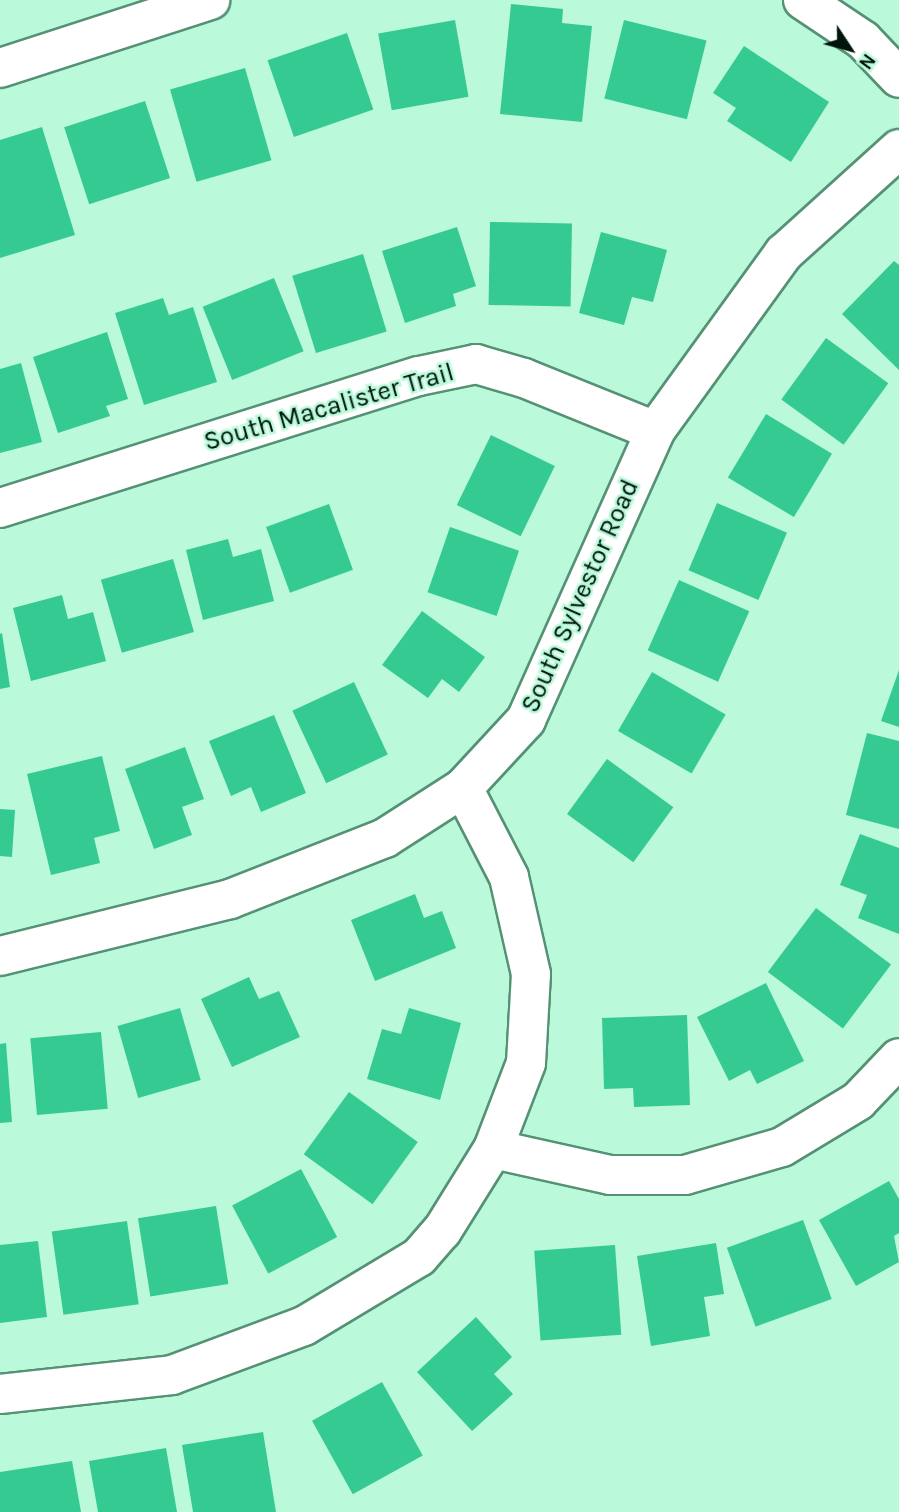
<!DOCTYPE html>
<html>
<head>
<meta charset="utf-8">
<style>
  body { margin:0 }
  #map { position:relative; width:899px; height:1512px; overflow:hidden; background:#baf9da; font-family:Karla,sans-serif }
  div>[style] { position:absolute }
  .building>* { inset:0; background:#36ca93; transform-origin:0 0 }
  .roads { filter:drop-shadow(2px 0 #559175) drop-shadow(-2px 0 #559175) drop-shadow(0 2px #559175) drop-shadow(0 -2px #559175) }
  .minor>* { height:38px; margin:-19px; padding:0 19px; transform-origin:19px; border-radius:19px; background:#fff }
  span { translate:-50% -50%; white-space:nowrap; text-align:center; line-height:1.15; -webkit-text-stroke:5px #baf9da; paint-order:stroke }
  .street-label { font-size:26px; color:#00150b }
  .north { position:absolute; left:815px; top:14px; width:70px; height:70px; -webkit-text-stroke:5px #baf9da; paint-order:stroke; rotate:126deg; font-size:19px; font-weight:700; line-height:28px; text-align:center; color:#00150b }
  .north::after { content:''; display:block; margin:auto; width:24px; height:32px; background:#00150b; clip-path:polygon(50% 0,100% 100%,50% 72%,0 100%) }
</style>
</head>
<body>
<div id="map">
  <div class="building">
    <div style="clip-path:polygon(511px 4px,563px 9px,562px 23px,592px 26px,582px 122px,500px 114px)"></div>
    <div style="left:455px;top:20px;width:78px;height:78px;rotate:80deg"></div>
    <div style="left:624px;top:20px;width:85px;height:81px;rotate:14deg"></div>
    <div style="left:347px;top:33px;width:81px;height:84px;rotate:71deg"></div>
    <div style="clip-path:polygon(744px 46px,829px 102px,791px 162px,727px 121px,736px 108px,713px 93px)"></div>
    <div style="left:245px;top:68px;width:96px;height:78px;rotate:74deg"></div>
    <div style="left:145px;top:101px;width:81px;height:85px;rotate:72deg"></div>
    <div style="clip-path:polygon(42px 127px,75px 235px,0 258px,0 140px)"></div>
    <div style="left:490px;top:222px;width:82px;height:83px;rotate:1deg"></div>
    <div style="clip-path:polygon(457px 227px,476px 286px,453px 294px,456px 306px,405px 323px,382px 251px)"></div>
    <div style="clip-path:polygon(601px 232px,667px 250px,653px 302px,632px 297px,624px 325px,579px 313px)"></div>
    <div style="left:363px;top:254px;width:81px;height:74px;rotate:73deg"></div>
    <div style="clip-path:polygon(894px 261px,899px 265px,899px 370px,842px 314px)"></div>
    <div style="left:274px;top:278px;width:79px;height:77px;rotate:68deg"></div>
    <div style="clip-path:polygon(163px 298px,169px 315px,193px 307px,217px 382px,144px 405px,115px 313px)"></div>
    <div style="clip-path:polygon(107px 332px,128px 399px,106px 406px,110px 416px,58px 433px,33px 357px)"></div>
    <div style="left:826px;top:338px;width:77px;height:76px;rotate:36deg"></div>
    <div style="clip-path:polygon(21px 363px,42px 442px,0 453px,0 369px)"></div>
    <div style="left:766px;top:414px;width:77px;height:74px;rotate:31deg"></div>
    <div style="left:491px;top:435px;width:71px;height:78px;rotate:26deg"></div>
    <div style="left:717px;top:503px;width:76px;height:73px;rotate:23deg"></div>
    <div style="left:329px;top:504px;width:70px;height:67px;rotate:70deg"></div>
    <div style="left:450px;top:527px;width:73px;height:69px;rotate:19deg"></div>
    <div style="clip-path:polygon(228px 539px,233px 557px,261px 549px,274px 601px,203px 620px,186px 550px)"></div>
    <div style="left:173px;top:559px;width:76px;height:75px;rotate:74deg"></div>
    <div style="left:679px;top:580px;width:77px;height:77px;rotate:24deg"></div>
    <div style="clip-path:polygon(62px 595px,68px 619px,93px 612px,106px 661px,31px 681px,13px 608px)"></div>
    <div style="clip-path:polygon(422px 611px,485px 657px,459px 692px,442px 679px,428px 698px,382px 665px)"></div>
    <div style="clip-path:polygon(2px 633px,10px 687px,0 689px,0 634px)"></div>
    <div style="clip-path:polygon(899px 670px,899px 727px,881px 721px)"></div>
    <div style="left:652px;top:672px;width:85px;height:68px;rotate:30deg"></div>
    <div style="left:354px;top:682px;width:80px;height:68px;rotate:65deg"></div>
    <div style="clip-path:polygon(274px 715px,306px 793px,261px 812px,251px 787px,231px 796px,209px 741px)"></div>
    <div style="clip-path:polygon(867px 733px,899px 741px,899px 829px,846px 815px)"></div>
    <div style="clip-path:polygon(185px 747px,204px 799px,182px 807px,192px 835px,154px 849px,125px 769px)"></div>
    <div style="clip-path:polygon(102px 756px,120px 831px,94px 838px,100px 863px,51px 875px,27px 774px)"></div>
    <div style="left:607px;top:759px;width:82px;height:68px;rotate:36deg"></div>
    <div style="clip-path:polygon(0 809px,15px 810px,12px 857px,0 856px)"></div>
    <div style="clip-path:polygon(860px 834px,899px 848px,899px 934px,858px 918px,867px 895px,840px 885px)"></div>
    <div style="clip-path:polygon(415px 894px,424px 918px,442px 911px,456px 948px,375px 981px,351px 920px)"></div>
    <div style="left:816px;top:908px;width:94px;height:80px;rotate:37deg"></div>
    <div style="clip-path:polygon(249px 977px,259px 999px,279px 991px,300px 1037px,232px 1067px,201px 999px)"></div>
    <div style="clip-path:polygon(766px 983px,804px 1061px,757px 1084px,750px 1070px,729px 1081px,697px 1017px)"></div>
    <div style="left:180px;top:1008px;width:75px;height:65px;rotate:74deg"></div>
    <div style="clip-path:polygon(409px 1008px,461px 1023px,440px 1100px,367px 1079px,382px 1029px,401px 1034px)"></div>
    <div style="clip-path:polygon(687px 1015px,690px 1105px,634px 1107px,633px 1088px,604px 1089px,602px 1018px)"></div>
    <div style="left:101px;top:1032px;width:77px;height:71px;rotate:85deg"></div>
    <div style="clip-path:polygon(6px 1043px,12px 1122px,0 1123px,0 1044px)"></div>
    <div style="left:349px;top:1092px;width:85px;height:77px;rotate:36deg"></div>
    <div style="left:301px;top:1169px;width:77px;height:78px;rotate:62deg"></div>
    <div style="clip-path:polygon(889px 1181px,899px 1199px,899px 1233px,894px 1236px,899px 1262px,856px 1286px,819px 1220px)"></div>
    <div style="left:216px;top:1206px;width:79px;height:79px;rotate:81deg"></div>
    <div style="left:803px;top:1220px;width:84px;height:81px;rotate:70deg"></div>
    <div style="left:127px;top:1221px;width:84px;height:76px;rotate:82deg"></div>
    <div style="clip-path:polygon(38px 1241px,47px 1317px,0 1323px,0 1245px)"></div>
    <div style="clip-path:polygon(716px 1243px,724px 1294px,704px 1297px,710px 1336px,651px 1346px,637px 1256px)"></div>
    <div style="left:615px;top:1245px;width:90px;height:81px;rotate:86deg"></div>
    <div style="clip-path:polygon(476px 1317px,512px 1357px,494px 1374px,513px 1394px,472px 1431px,417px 1372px)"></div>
    <div style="left:382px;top:1382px;width:84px;height:80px;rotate:61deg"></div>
    <div style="clip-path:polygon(263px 1432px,276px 1512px,193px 1512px,182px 1445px)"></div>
    <div style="clip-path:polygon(166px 1448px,177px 1512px,98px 1512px,89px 1461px)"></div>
    <div style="clip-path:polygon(72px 1461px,81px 1512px,0 1512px,0 1472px)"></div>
  </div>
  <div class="roads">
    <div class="minor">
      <div style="left:803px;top:0;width:72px;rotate:33.7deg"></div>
      <div style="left:863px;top:40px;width:52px;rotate:46.5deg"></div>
      <div style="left:0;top:68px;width:221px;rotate:-17.9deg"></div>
      <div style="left:0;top:508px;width:439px;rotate:-17.5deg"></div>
      <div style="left:419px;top:376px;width:58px;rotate:-11.9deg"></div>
      <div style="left:476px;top:364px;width:50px;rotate:16.3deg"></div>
      <div style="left:524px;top:378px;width:141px;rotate:22deg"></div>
      <div style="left:0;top:956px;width:237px;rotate:-13.9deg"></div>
      <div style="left:230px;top:899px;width:167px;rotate:-21.5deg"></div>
      <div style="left:385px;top:838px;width:93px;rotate:-32.7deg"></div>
      <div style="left:463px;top:788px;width:93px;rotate:-47.2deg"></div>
      <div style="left:526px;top:720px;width:316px;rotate:-65.9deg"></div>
      <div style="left:655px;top:431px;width:220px;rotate:-54.1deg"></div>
      <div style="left:784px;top:253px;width:155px;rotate:-42.1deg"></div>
      <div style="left:493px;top:1149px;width:120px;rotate:12.5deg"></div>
      <div style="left:610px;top:1175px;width:75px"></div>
      <div style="left:685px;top:1175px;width:101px;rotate:-16.1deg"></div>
      <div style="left:782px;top:1147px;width:89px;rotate:-31.2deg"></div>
      <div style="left:858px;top:1101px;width:59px;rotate:-46.4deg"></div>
      <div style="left:0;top:1394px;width:173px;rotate:-6.3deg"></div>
      <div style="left:172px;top:1375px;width:141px;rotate:-20.4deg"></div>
      <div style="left:304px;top:1326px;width:134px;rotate:-31deg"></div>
      <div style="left:419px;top:1257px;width:35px;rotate:-49deg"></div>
      <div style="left:442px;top:1231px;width:97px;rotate:-58.1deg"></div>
      <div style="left:493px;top:1149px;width:92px;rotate:-69deg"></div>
      <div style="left:526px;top:1063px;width:89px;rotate:-86.8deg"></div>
      <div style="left:531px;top:974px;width:99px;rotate:-102.8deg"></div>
      <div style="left:509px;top:877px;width:100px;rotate:-117.3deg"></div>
    </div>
  </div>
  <div class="street-label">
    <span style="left:329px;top:407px;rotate:-16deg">South Macalister Trail</span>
    <span style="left:580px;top:596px;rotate:-66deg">South Sylvestor Road</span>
  </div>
  <div class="north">N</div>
</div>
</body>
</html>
